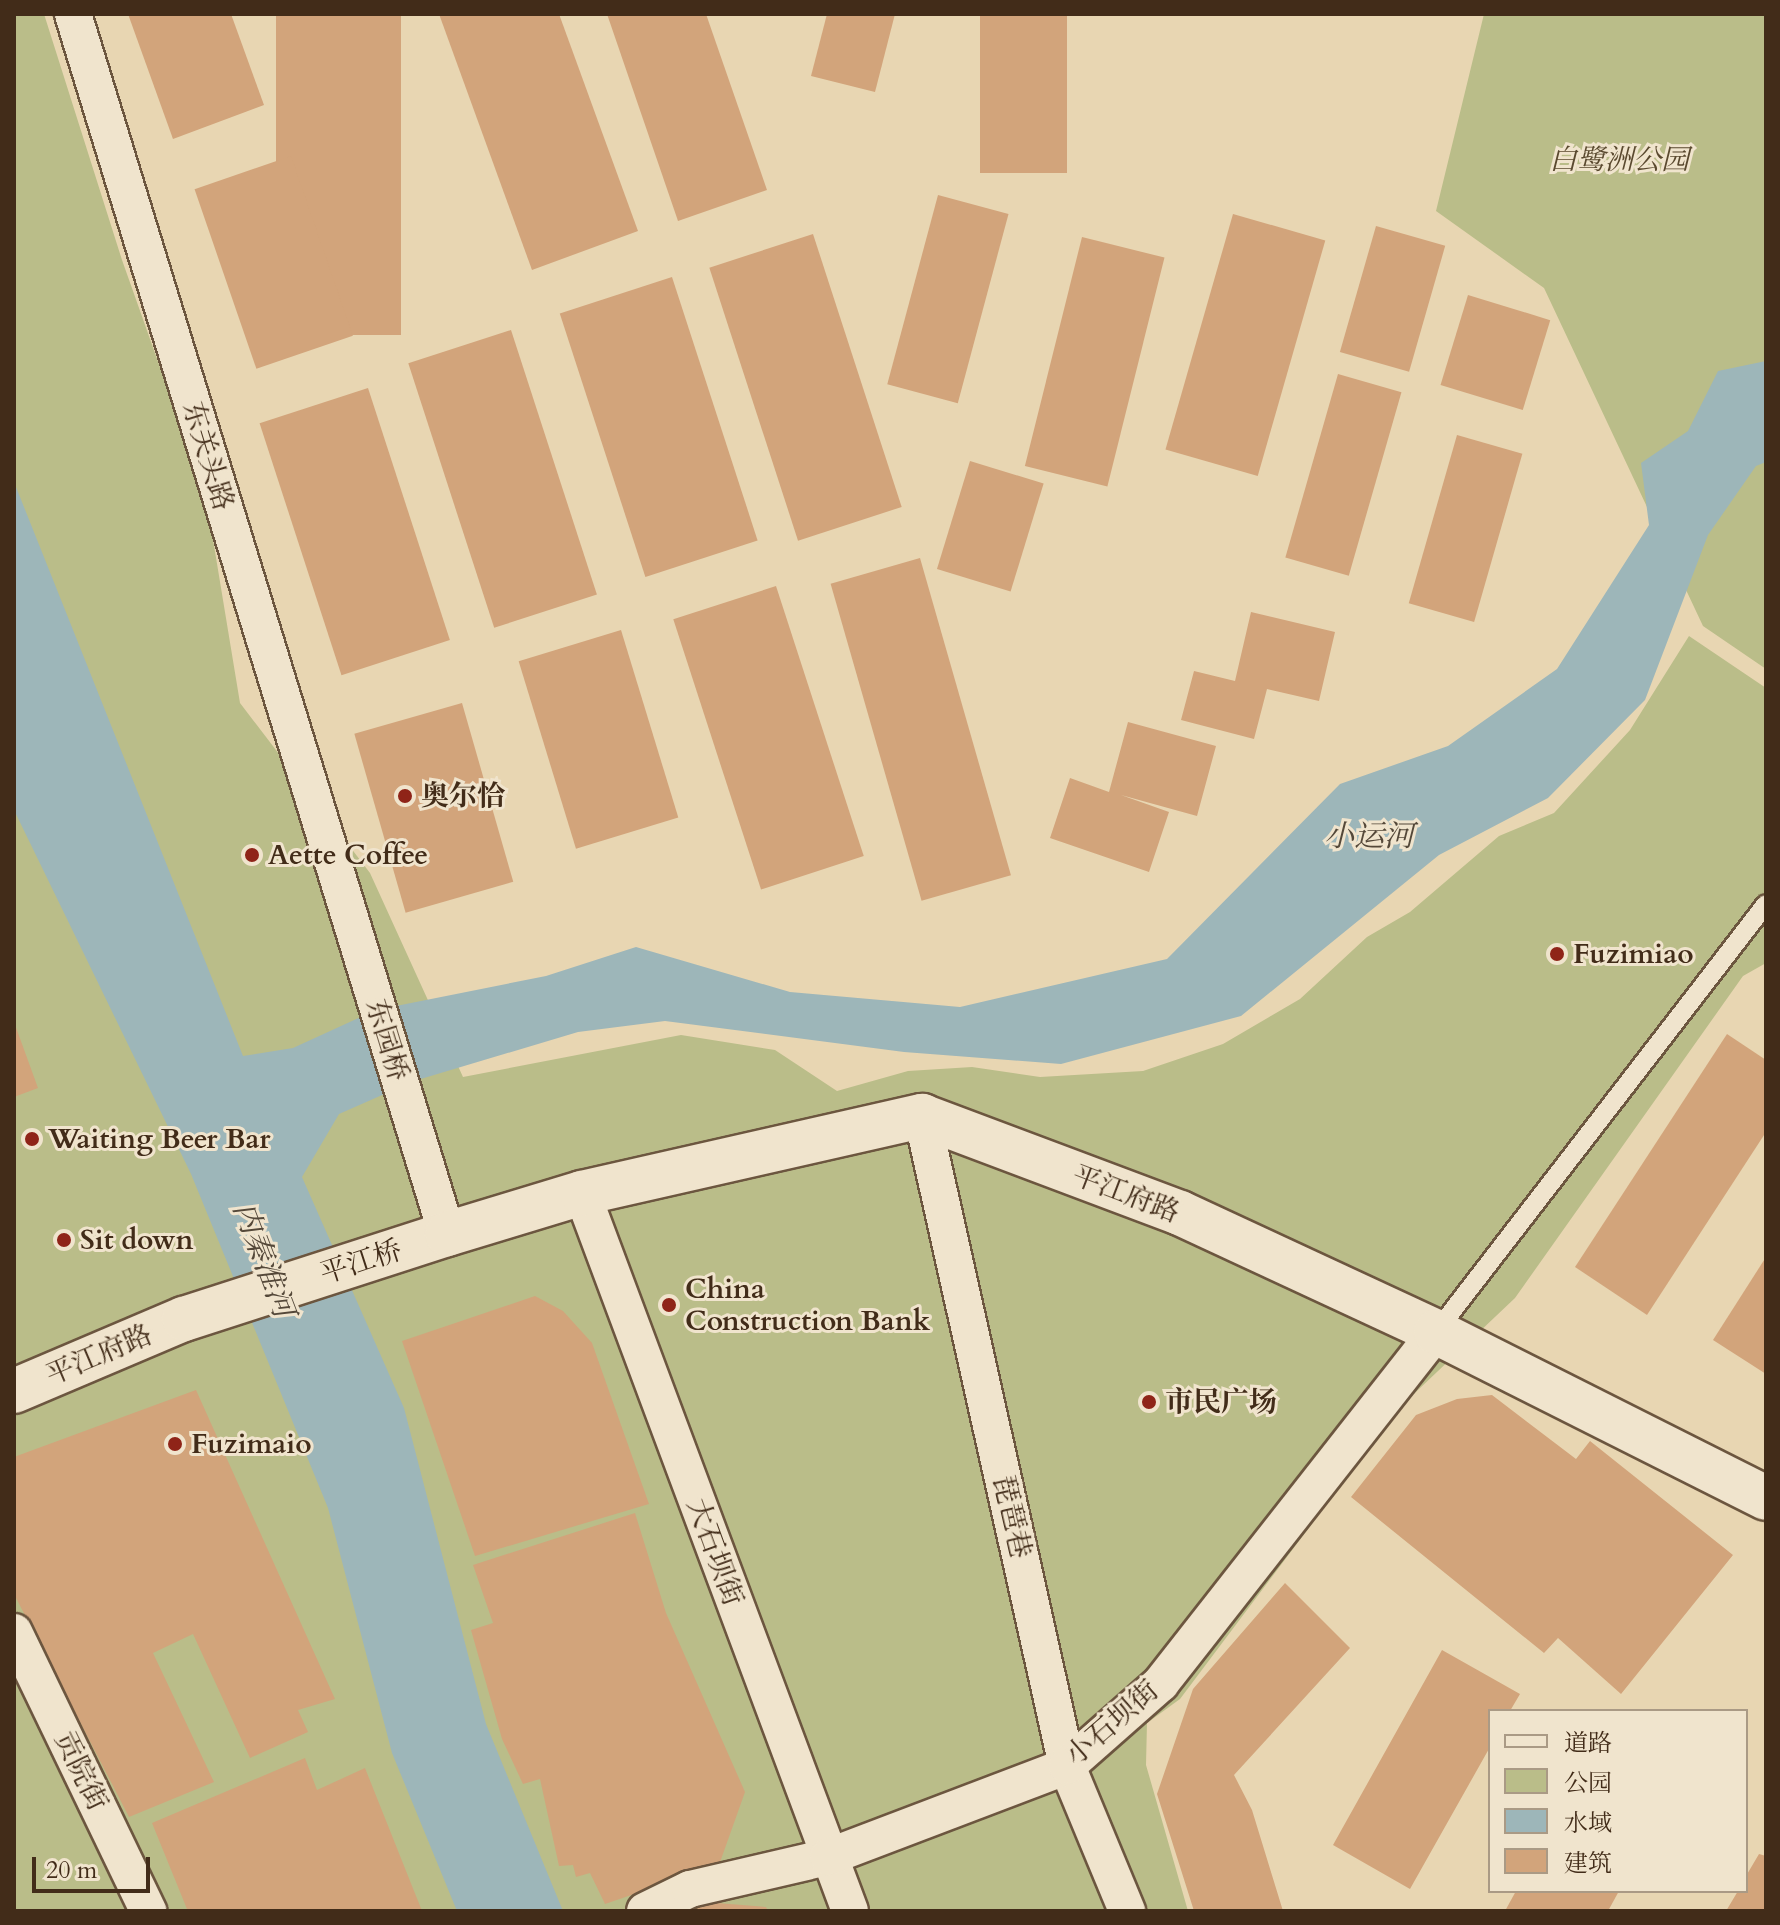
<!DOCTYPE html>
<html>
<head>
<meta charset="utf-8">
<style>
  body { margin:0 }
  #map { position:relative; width:1780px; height:1925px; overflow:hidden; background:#e8d6b2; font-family:Cardo,"Noto Serif SC",serif }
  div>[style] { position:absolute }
  .green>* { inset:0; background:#babd89 }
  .water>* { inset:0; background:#9db6b9 }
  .building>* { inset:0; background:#d2a47b; transform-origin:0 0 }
  .roads { filter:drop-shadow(2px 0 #6c563f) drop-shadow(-2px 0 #6c563f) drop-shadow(0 2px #6c563f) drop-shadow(0 -2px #6c563f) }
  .lane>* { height:18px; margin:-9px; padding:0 9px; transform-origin:9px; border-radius:9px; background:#f0e4cd }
  .street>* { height:36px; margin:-18px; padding:0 18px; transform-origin:18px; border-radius:18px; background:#f0e4cd }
  .secondary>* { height:44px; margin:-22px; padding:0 22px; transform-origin:22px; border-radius:22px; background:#f0e4cd }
  .dots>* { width:22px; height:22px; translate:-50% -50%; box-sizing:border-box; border:4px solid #f0e4cd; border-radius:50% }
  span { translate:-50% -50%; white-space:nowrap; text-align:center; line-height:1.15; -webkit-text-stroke:6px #f0e4cd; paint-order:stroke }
  .park-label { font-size:28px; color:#5a492f; font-style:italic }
  .street-label { font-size:28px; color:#422c19 }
  .poi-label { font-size:28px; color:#422c19; font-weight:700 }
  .left { translate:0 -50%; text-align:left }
  .water-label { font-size:30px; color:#544839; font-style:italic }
  .frame { position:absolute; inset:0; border:16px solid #422c19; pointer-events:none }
  .legend { position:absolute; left:1488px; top:1709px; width:260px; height:184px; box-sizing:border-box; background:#f0e4cd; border:2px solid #aa9a85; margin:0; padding:10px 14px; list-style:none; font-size:24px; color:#422c19 }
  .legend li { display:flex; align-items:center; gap:16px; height:40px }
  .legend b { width:40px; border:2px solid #aa9a85 }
  .scale { position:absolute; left:32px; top:1857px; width:118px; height:36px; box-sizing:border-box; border:4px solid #422c19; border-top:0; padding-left:10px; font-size:24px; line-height:28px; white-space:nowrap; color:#422c19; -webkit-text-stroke:6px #f0e4cd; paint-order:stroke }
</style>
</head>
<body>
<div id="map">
  <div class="green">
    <div style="clip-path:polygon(14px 14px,44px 14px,122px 260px,206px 497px,240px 703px,370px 873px,463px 1077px,681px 1035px,775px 1050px,837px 1091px,908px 1071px,972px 1067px,1040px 1077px,1143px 1071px,1223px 1044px,1300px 999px,1367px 937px,1410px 912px,1499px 836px,1554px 813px,1630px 730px,1689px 636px,1766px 688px,1766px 963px,1743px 976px,1515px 1298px,1399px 1408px,1180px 1699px,1147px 1723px,1146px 1765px,1188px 1911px,14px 1911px)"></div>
    <div style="clip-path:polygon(1484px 14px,1766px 14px,1766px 669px,1703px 626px,1544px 288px,1436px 211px)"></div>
  </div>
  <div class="water">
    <div style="clip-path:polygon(1766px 361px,1766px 462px,1756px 466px,1708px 535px,1645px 700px,1548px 798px,1439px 855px,1241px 1016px,1061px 1064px,904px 1052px,665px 1021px,578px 1032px,414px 1081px,339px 1114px,302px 1177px,404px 1408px,486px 1724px,563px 1911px,457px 1911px,392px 1753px,328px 1508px,191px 1174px,14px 810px,14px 482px,243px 1056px,293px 1048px,376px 1010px,546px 976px,636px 947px,790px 992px,960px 1007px,1167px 959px,1340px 784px,1448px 746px,1557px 669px,1649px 525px,1641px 463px,1688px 431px,1718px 371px)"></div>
  </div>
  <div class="building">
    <div style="clip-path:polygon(128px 14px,231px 14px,264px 105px,173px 139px)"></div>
    <div style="left:276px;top:14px;width:125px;height:321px"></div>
    <div style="clip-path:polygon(439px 14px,559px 14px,638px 231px,532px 270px)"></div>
    <div style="clip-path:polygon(607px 14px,706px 14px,767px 190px,678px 221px)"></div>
    <div style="clip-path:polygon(827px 14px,895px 14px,875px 92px,811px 76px)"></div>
    <div style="left:980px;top:14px;width:87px;height:159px"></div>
    <div style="left:291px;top:156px;width:190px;height:102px;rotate:71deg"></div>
    <div style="left:938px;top:195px;width:73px;height:196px;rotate:15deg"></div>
    <div style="left:1233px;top:214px;width:96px;height:245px;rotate:16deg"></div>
    <div style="left:1376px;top:226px;width:72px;height:131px;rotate:16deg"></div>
    <div style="left:813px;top:234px;width:287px;height:109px;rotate:72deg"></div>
    <div style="left:1082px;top:237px;width:85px;height:236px;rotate:14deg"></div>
    <div style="left:672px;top:277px;width:277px;height:118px;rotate:72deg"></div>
    <div style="left:1468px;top:295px;width:86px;height:94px;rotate:17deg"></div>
    <div style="left:511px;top:330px;width:278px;height:108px;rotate:72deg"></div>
    <div style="left:1338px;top:374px;width:66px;height:191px;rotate:16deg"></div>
    <div style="left:368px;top:388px;width:265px;height:114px;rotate:72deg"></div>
    <div style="left:1457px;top:435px;width:68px;height:175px;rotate:16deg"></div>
    <div style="left:970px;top:461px;width:77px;height:113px;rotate:17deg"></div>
    <div style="left:920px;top:558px;width:330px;height:93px;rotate:74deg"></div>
    <div style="left:776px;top:586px;width:284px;height:108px;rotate:72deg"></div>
    <div style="clip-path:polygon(1251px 612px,1335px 632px,1319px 701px,1267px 689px,1254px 739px,1181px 720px,1194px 671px,1235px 681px)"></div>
    <div style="left:621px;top:630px;width:196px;height:107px;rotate:73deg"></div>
    <div style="left:462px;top:703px;width:186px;height:112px;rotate:74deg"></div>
    <div style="clip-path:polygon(1128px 722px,1216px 746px,1197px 816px,1121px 795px,1169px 812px,1149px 872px,1050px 838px,1070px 778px,1109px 792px)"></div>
    <div style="clip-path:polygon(14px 1022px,38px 1088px,14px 1097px)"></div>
    <div style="clip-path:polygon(1727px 1034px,1766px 1060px,1766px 1132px,1647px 1315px,1575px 1267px)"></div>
    <div style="clip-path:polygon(1766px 1257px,1766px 1374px,1713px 1340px)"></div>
    <div style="clip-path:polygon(535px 1296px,563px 1311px,592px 1343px,649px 1504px,475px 1556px,402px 1341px)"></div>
    <div style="clip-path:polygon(196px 1390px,335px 1699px,298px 1710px,308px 1732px,250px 1758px,193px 1634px,153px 1653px,214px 1782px,129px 1817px,14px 1594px,14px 1457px)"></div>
    <div style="clip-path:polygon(1492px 1395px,1576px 1459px,1590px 1441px,1733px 1555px,1621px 1694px,1558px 1638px,1544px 1653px,1351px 1497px,1416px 1415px,1457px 1399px)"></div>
    <div style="clip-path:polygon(635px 1513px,666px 1613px,745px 1792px,719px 1865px,605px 1904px,590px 1873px,576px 1877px,573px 1865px,559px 1866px,540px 1779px,523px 1784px,502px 1739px,471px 1630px,493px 1623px,473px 1565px)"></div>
    <div style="clip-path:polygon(1285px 1583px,1350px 1648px,1234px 1775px,1252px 1810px,1283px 1911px,1194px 1911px,1157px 1794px,1193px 1689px)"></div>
    <div style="clip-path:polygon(1442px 1650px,1520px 1694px,1510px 1711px,1490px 1711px,1490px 1747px,1410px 1889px,1333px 1845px)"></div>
    <div style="clip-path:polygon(305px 1758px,317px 1790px,365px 1768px,422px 1911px,183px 1911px,187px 1909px,152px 1823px)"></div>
    <div style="clip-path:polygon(1759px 1854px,1766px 1856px,1766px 1911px,1726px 1911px,1738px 1891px,1746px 1891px,1746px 1876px)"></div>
    <div style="clip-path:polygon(1516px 1891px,1619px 1891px,1608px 1911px,1505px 1911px)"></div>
    <div style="clip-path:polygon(692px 1901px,766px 1907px,768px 1911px,685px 1911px)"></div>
  </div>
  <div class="roads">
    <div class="lane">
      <div style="left:1436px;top:1332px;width:540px;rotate:-52.37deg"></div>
    </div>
    <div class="street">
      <div style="left:73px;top:14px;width:1276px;rotate:72.96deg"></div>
      <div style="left:922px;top:1116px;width:666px;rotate:77.42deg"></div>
      <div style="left:1067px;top:1766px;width:157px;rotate:67.5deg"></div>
      <div style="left:582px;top:1193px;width:766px;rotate:69.53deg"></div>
      <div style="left:14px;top:1632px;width:310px;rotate:64.3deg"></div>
      <div style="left:645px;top:1911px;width:50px;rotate:-26.1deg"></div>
      <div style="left:690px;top:1889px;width:142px;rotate:-13.1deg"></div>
      <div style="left:828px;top:1857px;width:256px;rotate:-20.8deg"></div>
      <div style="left:1067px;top:1766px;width:125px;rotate:-41.4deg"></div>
      <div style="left:1161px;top:1683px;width:446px;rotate:-51.9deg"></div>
    </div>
    <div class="secondary">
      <div style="left:14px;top:1391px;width:185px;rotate:-23deg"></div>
      <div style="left:184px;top:1319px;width:276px;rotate:-17.9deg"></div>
      <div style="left:447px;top:1234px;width:141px;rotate:-16.9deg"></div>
      <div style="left:582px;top:1193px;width:349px;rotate:-12.8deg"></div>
      <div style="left:922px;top:1116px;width:276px;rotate:20.6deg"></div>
      <div style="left:1180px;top:1213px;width:282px;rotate:24.9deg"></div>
      <div style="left:1436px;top:1332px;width:369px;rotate:26.7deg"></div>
    </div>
  </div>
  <div class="dots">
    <div style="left:405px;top:796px;background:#8f2418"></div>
    <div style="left:252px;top:855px;background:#8f2418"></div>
    <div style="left:1557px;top:954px;background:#8f2418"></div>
    <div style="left:32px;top:1139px;background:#8f2418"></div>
    <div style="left:64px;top:1240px;background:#8f2418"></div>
    <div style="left:669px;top:1305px;background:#8f2418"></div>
    <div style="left:1149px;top:1402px;background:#8f2418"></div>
    <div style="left:175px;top:1444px;background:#8f2418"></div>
  </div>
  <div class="park-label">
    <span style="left:1619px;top:160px">白鹭洲公园</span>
  </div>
  <div class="street-label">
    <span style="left:208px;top:456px;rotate:73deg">东关头路</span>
    <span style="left:387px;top:1040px;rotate:73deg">东园桥</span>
    <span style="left:1126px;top:1194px;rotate:21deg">平江府路</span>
    <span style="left:361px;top:1262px;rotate:-18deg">平江桥</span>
    <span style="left:99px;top:1355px;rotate:-23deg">平江府路</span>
    <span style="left:1012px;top:1517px;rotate:77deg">琵琶巷</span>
    <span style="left:715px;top:1552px;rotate:70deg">大石坝街</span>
    <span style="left:1112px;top:1723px;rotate:-41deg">小石坝街</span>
    <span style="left:81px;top:1771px;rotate:64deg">贡院街</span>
  </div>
  <div class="poi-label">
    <span class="left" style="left:421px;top:796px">奥尔恰</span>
    <span class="left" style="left:268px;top:855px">Aette Coffee</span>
    <span class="left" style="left:1573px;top:954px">Fuzimiao</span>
    <span class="left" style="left:48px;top:1139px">Waiting Beer Bar</span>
    <span class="left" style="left:80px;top:1240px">Sit down</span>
    <span class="left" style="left:685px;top:1305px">China<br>Construction Bank</span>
    <span class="left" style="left:1165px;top:1402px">市民广场</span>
    <span class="left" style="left:191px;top:1444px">Fuzimaio</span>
  </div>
  <div class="water-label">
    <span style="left:1369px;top:837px">小运河</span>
    <span style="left:263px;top:1260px;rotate:69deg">内秦淮河</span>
  </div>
  <div class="frame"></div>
  <ul class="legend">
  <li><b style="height:10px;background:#f0e4cd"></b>道路</li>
  <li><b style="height:22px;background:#babd89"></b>公园</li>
  <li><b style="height:22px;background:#9db6b9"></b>水域</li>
  <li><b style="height:22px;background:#d2a47b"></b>建筑</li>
  </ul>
  <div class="scale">20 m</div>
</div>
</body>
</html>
